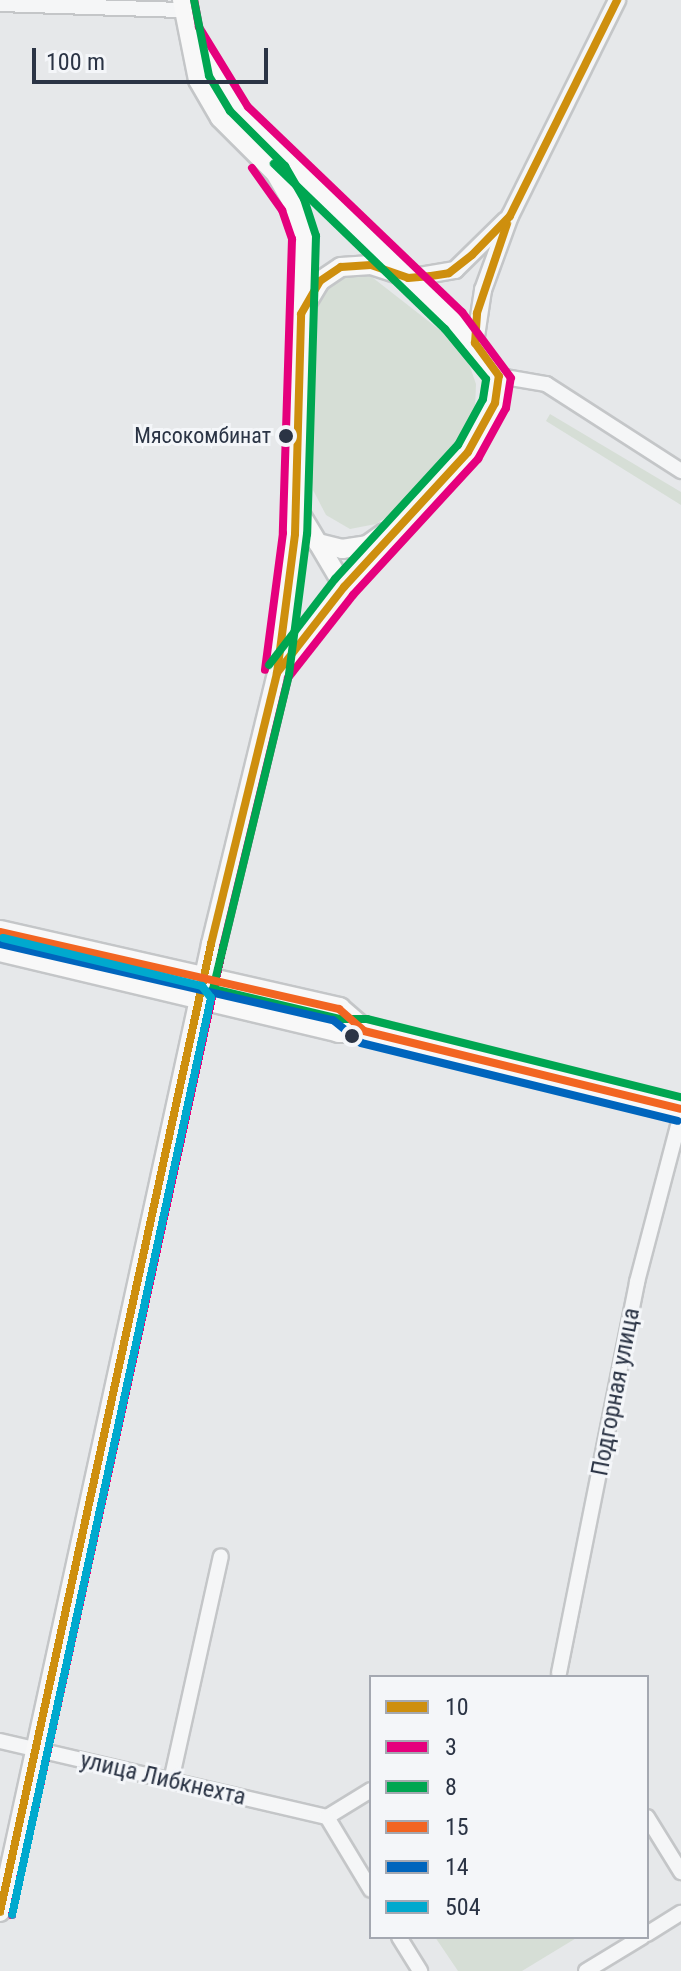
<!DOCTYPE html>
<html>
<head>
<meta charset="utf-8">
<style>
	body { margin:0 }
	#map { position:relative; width:681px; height:1971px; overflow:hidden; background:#e6e8ea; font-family:"Roboto Condensed",sans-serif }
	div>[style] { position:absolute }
	.green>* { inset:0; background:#d6ded6 }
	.roads { filter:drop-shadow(2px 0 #c4c6c8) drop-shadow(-2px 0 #c4c6c8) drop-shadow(0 2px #c4c6c8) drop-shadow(0 -2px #c4c6c8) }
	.minor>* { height:14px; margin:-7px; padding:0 7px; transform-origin:7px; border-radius:7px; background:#f5f6f7 }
	.tertiary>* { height:16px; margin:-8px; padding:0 8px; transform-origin:8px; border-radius:8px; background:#f5f6f7 }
	.secondary>* { height:18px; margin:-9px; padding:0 9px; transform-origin:9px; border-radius:9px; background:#f8f8f8 }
	.primary>* { height:22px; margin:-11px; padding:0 11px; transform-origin:11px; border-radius:11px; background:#f8f8f8 }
	.bus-1>* { height:8px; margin:-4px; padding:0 4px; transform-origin:4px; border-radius:4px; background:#ce8f0e }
	.bus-2>* { height:8px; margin:-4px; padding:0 4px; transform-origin:4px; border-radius:4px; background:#e5007d }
	.bus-3>* { height:8px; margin:-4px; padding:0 4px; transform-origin:4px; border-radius:4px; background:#00a651 }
	.bus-4>* { height:8px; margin:-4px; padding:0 4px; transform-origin:4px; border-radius:4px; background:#f26522 }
	.bus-5>* { height:8px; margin:-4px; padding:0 4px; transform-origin:4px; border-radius:4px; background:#0065bd }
	.bus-6>* { height:8px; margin:-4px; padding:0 4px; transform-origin:4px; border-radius:4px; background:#00a9ce }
	.dots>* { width:22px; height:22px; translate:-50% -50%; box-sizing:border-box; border:4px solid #f4f6f9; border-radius:50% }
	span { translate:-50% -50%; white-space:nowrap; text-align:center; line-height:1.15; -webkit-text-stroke:6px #f4f6f9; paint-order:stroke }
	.bus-label { font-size:22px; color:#2b3445 }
	.right { translate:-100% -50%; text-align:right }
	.street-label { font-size:24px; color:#2b3445 }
	.legend { position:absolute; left:369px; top:1675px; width:280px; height:264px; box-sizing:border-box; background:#f4f6f9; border:2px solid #a4a8b1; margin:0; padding:10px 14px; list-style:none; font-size:24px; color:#2b3445 }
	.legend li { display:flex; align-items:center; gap:16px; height:40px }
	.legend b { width:40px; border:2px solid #a4a8b1 }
	.scale { position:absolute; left:32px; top:48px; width:236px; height:36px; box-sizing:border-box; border:4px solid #2b3445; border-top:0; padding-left:10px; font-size:24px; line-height:28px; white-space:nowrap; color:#2b3445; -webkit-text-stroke:6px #f4f6f9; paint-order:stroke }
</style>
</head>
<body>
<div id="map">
	<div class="green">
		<i style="clip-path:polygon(368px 274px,450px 338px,469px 364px,476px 384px,475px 409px,465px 437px,397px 510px,376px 524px,350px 529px,326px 515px,313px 490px,308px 443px,312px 317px,329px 287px,347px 276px)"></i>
		<i style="clip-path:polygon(550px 414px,681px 492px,681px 505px,546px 421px)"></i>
		<i style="clip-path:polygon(435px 1937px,578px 1937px,522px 1971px,458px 1971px)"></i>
	</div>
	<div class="roads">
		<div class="minor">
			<i style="left:0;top:4px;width:184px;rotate:1.9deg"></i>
			<i style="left:499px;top:376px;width:48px;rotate:9.7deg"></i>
			<i style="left:546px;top:384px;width:161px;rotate:32.8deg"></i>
			<i style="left:559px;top:1673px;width:399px;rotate:-78.7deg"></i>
			<i style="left:637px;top:1282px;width:174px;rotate:-75.3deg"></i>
			<i style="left:0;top:1741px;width:336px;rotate:13.1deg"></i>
			<i style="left:171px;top:1781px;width:230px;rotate:-77.5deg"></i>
			<i style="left:371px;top:1790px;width:52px;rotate:148.5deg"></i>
			<i style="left:327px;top:1817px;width:85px;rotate:58.9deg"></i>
			<i style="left:647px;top:1817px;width:65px;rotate:58.3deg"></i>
			<i style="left:647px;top:1934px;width:40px;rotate:-32deg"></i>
			<i style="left:399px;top:1937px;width:40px;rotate:58deg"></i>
			<i style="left:586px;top:1971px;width:66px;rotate:-31.3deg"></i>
		</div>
		<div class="tertiary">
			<i style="left:408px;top:278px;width:48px;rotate:-9.7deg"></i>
			<i style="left:455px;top:270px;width:71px;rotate:-44.4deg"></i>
			<i style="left:475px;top:343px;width:54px;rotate:-81.4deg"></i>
			<i style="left:483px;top:290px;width:79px;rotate:-70deg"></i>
			<i style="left:510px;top:216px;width:241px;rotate:-63.6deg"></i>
		</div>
		<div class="secondary">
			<i style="left:197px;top:48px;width:79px;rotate:57.9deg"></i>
			<i style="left:239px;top:115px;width:298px;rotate:43.8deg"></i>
			<i style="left:454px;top:321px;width:71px;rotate:50.7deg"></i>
			<i style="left:499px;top:376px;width:27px;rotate:98deg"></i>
			<i style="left:495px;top:403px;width:56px;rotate:118.9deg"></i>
			<i style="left:468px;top:452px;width:183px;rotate:132.6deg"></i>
			<i style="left:344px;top:587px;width:107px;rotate:128.2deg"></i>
			<i style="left:302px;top:311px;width:35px;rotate:-59deg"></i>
			<i style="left:320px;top:281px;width:25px;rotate:-34deg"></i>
			<i style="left:341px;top:267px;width:30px;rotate:-4deg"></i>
			<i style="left:371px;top:265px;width:33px;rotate:18deg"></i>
			<i style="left:298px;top:510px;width:39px;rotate:59deg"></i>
			<i style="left:318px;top:543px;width:25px;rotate:14deg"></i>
			<i style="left:342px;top:549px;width:25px;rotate:-9deg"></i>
			<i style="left:367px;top:545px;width:21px;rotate:-35deg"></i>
			<i style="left:318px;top:543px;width:51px;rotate:59.4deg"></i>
			<i style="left:0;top:1912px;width:991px;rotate:-77.7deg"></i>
			<i style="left:211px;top:944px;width:279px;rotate:-76.3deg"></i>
			<i style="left:277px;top:673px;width:140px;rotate:-82.6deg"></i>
			<i style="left:295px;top:534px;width:297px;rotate:-88.3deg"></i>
			<i style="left:304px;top:237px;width:35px;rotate:-108deg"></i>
			<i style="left:293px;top:204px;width:36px;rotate:-120deg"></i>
			<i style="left:275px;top:173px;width:78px;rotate:-135deg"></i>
			<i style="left:220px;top:118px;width:44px;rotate:-120.1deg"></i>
			<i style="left:198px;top:80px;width:82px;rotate:-101.3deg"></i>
		</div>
		<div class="primary">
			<i style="left:0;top:932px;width:348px;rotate:12.8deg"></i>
			<i style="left:339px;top:1009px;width:33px;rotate:41deg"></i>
			<i style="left:0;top:950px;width:349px;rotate:13.4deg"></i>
			<i style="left:339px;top:1031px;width:25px"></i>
			<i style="left:364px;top:1031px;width:326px;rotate:13.8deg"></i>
		</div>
	</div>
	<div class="bus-1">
		<i style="left:277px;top:673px;width:109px;rotate:-52.1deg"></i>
		<i style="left:344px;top:587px;width:183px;rotate:-47.4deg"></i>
		<i style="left:468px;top:452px;width:56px;rotate:-61.1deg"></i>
		<i style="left:495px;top:403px;width:27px;rotate:-82deg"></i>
		<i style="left:499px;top:376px;width:41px;rotate:-126deg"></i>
		<i style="left:475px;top:343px;width:30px;rotate:-86deg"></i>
		<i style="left:477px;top:313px;width:94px;rotate:-71.4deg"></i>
		<i style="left:0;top:1912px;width:991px;rotate:-77.7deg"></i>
		<i style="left:211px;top:944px;width:279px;rotate:-76.3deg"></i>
		<i style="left:277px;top:673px;width:140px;rotate:-82.6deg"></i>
		<i style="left:295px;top:534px;width:220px;rotate:-88.4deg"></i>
		<i style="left:301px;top:314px;width:38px;rotate:-60deg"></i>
		<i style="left:320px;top:281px;width:25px;rotate:-34deg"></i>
		<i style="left:341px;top:267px;width:30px;rotate:-4deg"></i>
		<i style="left:371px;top:265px;width:39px;rotate:19deg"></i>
		<i style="left:408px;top:278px;width:23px;rotate:-5deg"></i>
		<i style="left:431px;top:276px;width:18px;rotate:-9deg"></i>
		<i style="left:449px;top:273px;width:29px;rotate:-38deg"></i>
		<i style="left:472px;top:255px;width:54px;rotate:-45.7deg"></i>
		<i style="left:510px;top:216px;width:241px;rotate:-63.6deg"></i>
	</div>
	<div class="bus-2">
		<i style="left:252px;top:168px;width:52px;rotate:54.5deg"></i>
		<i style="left:282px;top:210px;width:31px;rotate:71deg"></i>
		<i style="left:292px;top:239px;width:294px;rotate:91.8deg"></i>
		<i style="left:283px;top:533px;width:138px;rotate:97.5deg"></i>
		<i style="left:12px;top:1915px;width:991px;rotate:-77.7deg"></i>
		<i style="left:223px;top:947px;width:277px;rotate:-76.4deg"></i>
		<i style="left:288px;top:678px;width:105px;rotate:-51.9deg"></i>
		<i style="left:353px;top:595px;width:185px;rotate:-47.4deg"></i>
		<i style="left:478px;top:459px;width:58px;rotate:-61.2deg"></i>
		<i style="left:506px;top:408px;width:30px;rotate:-81deg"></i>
		<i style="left:511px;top:378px;width:82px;rotate:-126.6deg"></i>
		<i style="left:462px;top:312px;width:296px;rotate:-136.2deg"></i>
		<i style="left:248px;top:107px;width:94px;rotate:-121.5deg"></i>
		<i style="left:199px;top:27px;width:27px;rotate:-100deg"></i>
	</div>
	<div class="bus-3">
		<i style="left:194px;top:0;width:77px;rotate:78.8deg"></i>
		<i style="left:209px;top:76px;width:41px;rotate:59deg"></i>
		<i style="left:230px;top:111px;width:78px;rotate:45deg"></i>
		<i style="left:285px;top:166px;width:38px;rotate:60deg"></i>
		<i style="left:304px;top:199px;width:39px;rotate:72deg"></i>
		<i style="left:316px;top:236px;width:298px;rotate:91.7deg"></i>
		<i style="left:307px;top:534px;width:142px;rotate:97.3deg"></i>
		<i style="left:289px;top:675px;width:323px;rotate:103.6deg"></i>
		<i style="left:213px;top:989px;width:130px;rotate:13.3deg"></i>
		<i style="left:340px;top:1019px;width:27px"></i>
		<i style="left:367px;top:1019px;width:324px;rotate:14deg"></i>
		<i style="left:269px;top:665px;width:108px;rotate:-52.5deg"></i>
		<i style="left:335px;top:579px;width:182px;rotate:-47.5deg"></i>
		<i style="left:458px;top:445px;width:52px;rotate:-61.5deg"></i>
		<i style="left:483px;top:399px;width:20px;rotate:-81deg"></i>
		<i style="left:486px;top:379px;width:65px;rotate:-129.4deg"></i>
		<i style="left:445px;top:329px;width:238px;rotate:-136deg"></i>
	</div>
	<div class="bus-4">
		<i style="left:0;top:932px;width:348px;rotate:12.8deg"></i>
		<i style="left:339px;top:1009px;width:33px;rotate:41deg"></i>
		<i style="left:364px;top:1031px;width:326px;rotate:13.8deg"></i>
	</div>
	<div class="bus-5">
		<i style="left:0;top:944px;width:342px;rotate:12.9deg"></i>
		<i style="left:333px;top:1020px;width:36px;rotate:39deg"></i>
		<i style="left:361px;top:1043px;width:326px;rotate:13.8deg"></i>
	</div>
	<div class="bus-6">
		<i style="left:3px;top:938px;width:205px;rotate:13.6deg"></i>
		<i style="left:202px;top:986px;width:15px;rotate:53deg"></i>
		<i style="left:211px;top:998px;width:938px;rotate:102.24deg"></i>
	</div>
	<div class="dots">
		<i style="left:286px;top:436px;background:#2b3445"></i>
		<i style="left:352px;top:1036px;background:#2b3445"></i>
	</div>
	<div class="bus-label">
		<span class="right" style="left:271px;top:436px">Мясокомбинат</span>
	</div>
	<div class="street-label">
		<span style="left:616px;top:1392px;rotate:-79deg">Подгорная улица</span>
		<span style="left:163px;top:1779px;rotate:13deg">улица Либкнехта</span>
	</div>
	<ul class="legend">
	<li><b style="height:10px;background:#ce8f0e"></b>10</li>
	<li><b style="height:10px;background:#e5007d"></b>3</li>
	<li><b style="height:10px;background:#00a651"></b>8</li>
	<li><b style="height:10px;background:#f26522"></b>15</li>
	<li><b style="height:10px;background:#0065bd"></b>14</li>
	<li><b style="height:10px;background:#00a9ce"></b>504</li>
	</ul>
	<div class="scale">100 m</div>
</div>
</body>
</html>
